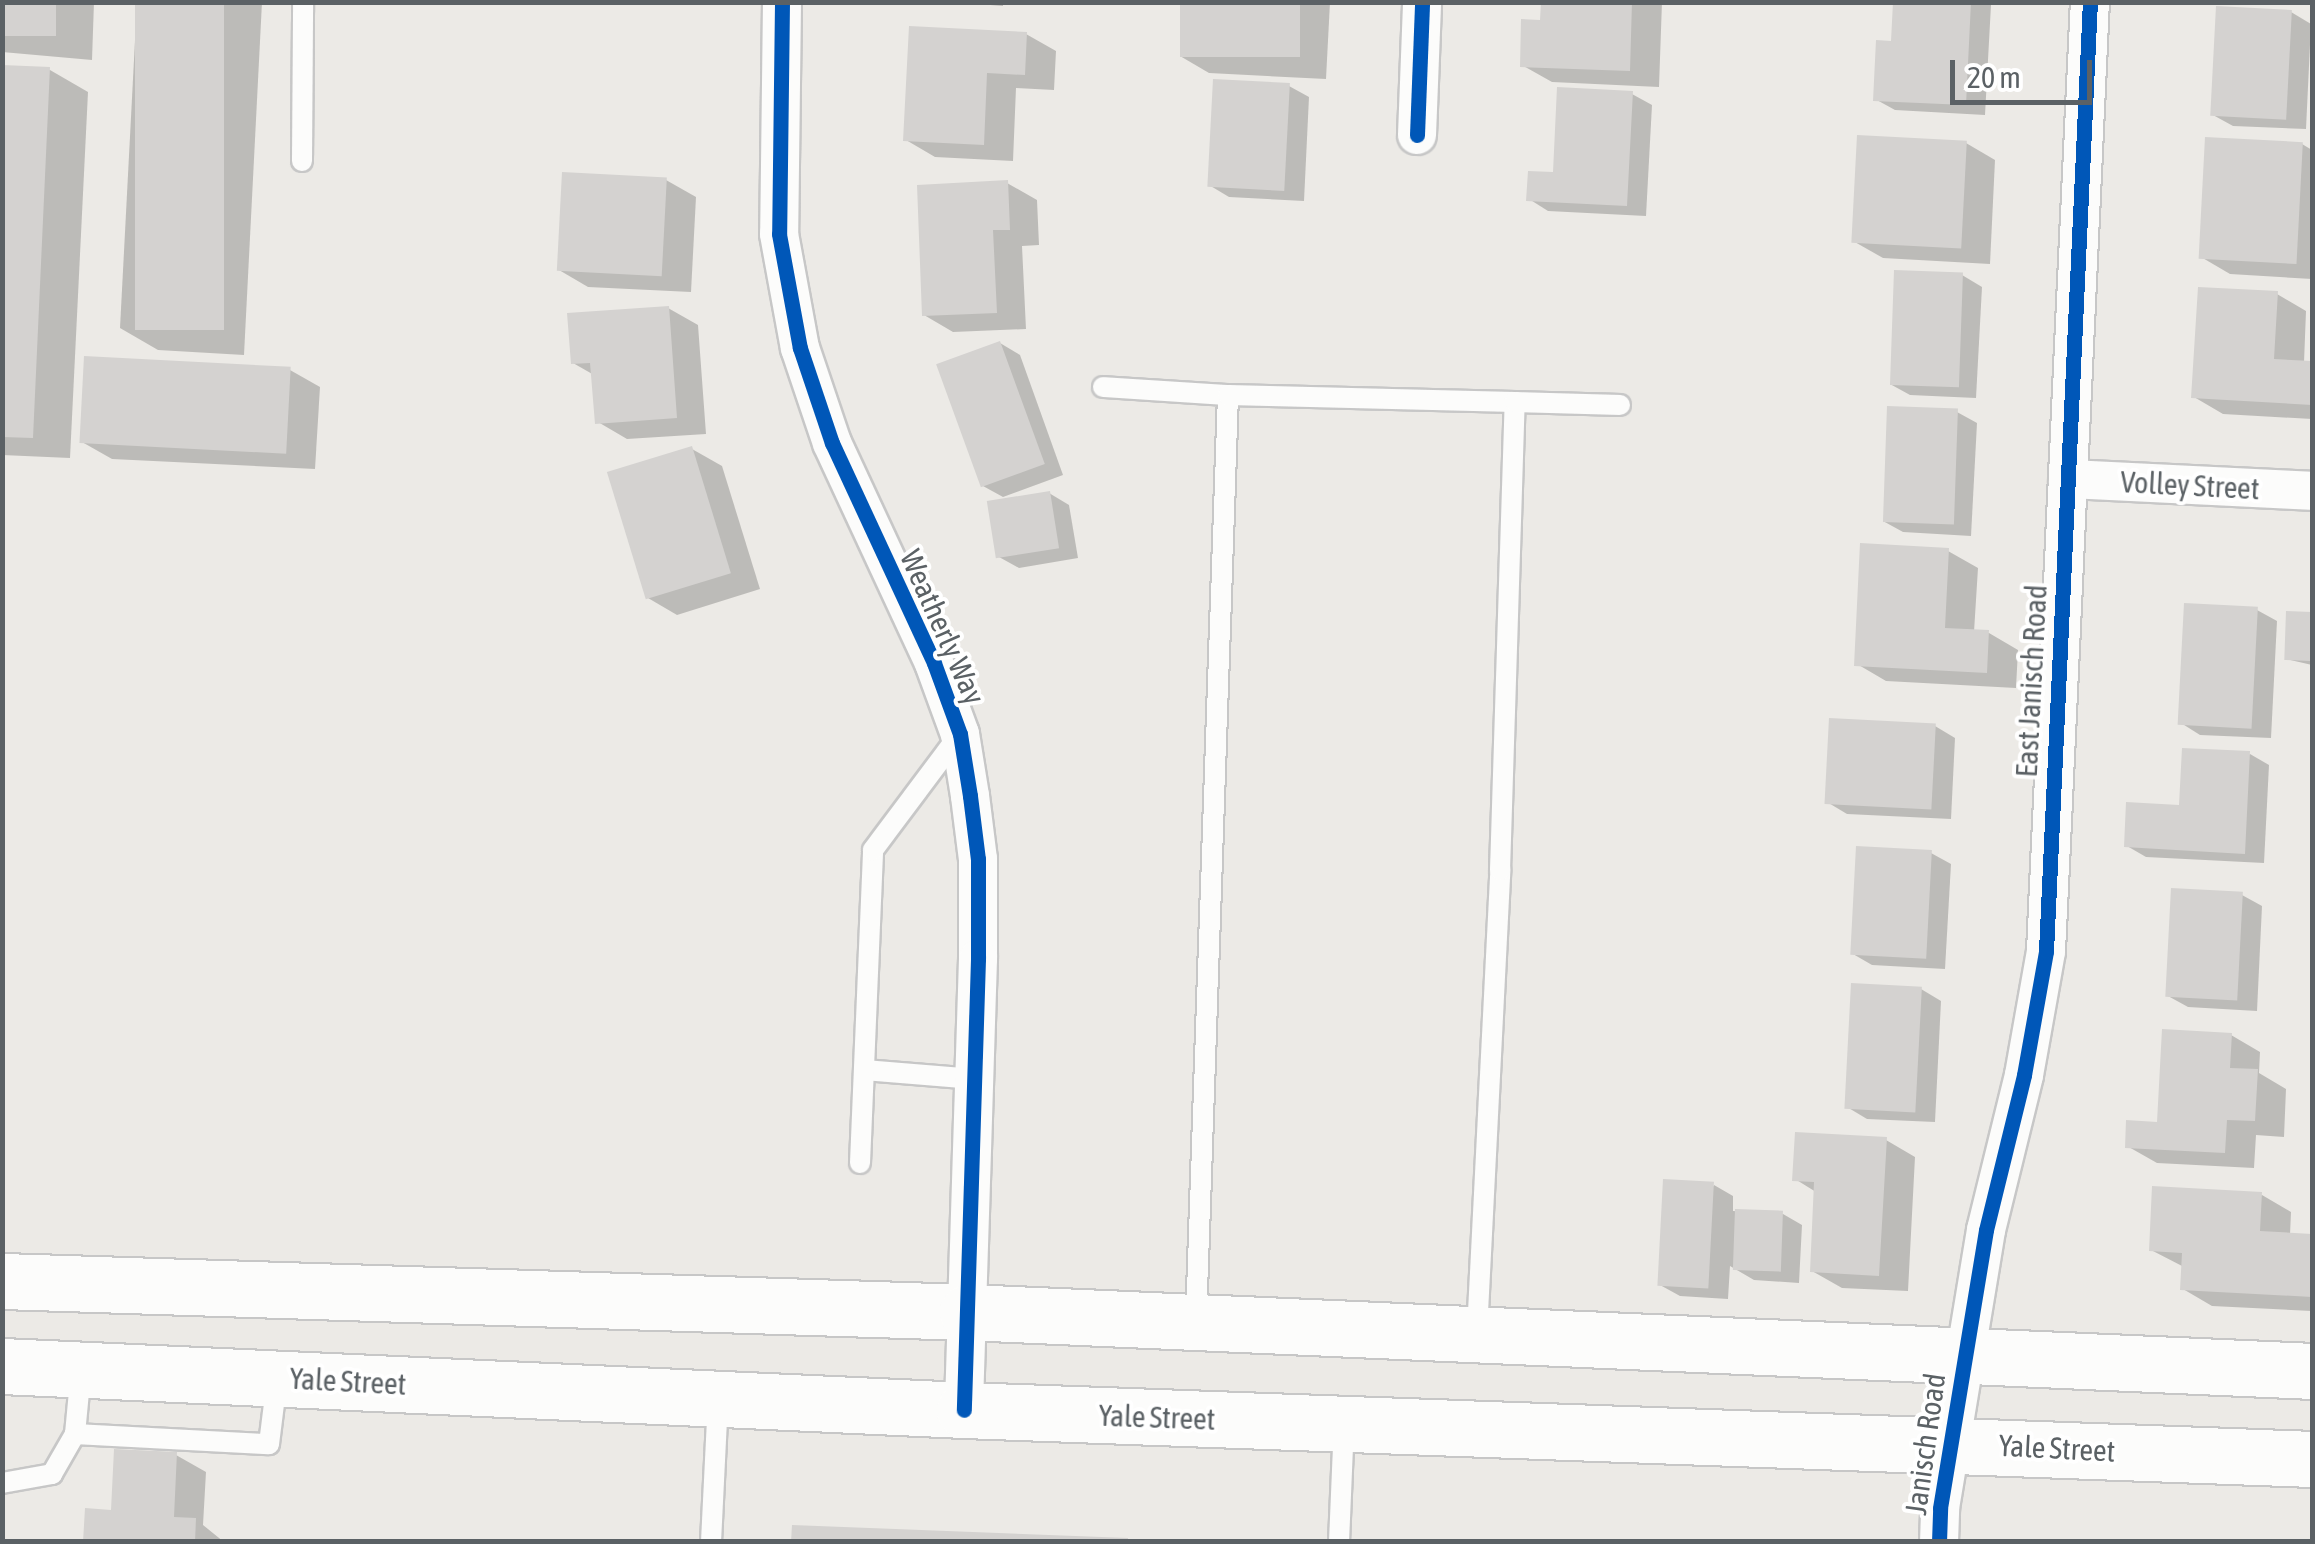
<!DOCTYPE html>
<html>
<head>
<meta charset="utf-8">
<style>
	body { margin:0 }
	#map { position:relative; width:2315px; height:1544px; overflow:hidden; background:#eceae6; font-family:"Asap Condensed",sans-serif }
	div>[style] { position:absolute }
	.shadow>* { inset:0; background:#0003 }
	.building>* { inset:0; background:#d4d2d0; transform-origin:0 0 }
	.roads { filter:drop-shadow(2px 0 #c7c7c7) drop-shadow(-2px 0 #c7c7c7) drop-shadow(0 2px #c7c7c7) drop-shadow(0 -2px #c7c7c7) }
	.service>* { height:20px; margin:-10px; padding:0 10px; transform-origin:10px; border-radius:10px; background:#fcfcfb }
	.minor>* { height:38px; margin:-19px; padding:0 19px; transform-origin:19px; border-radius:19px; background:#fcfcfb }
	.secondary>* { height:55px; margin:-27.5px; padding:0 27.5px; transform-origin:27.5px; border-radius:27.5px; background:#fcfcfb }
	.cycleway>* { height:15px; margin:-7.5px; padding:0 7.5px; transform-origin:7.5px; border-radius:7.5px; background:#0057b8 }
	span { translate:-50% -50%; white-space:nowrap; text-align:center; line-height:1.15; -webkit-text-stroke:8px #fff; paint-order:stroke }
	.street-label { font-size:30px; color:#5b6165 }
	.frame { position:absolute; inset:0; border:5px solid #5b6165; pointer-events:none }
	.scale { position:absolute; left:1950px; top:60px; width:142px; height:45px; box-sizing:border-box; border:5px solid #5b6165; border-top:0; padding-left:12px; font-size:30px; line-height:35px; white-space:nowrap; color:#5b6165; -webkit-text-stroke:8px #fff; paint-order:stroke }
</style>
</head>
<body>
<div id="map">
	<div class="shadow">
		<i style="clip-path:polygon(2px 2px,94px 2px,92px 60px,2px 52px)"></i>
		<i style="clip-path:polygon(137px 2px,262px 2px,244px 355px,158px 350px,120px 328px)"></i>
		<i style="clip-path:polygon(636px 2px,702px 2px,702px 5px)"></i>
		<i style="clip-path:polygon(952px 2px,1003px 2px,1003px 6px)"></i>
		<i style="clip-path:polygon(1183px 2px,1330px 2px,1326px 79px,1209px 73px,1180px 56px)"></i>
		<i style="clip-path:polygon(1543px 2px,1662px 2px,1659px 87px,1552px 82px,1522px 65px,1543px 23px)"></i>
		<i style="clip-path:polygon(1895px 2px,1991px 5px,1985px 115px,1895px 110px,1875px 99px,1893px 43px)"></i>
		<i style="clip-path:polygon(2291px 12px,2311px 24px,2306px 129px,2233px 126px,2213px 115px)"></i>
		<i style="clip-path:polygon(1026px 34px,1056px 51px,1054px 90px,1016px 88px,1013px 161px,935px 157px,906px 140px)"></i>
		<i style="clip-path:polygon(2px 68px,50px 70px,88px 92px,70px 458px,2px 455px)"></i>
		<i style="clip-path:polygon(1289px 86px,1309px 97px,1304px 201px,1229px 197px,1209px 185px)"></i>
		<i style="clip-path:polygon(1632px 94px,1652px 105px,1646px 216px,1548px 211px,1529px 199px)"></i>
		<i style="clip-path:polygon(1966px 143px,1995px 160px,1990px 264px,1883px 258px,1853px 241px)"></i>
		<i style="clip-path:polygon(2302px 144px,2312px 150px,2312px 279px,2230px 274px,2201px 257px)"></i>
		<i style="clip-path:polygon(666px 180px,696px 197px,691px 292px,588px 287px,559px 270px)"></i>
		<i style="clip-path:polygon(1007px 183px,1037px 200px,1039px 245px,1022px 246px,1026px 329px,953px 332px,924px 315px)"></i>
		<i style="clip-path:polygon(1962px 275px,1982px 287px,1976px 398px,1910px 395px,1890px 384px)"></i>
		<i style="clip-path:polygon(2277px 294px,2306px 311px,2304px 363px,2312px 364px,2312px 419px,2223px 414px,2194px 397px)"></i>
		<i style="clip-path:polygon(668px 308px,698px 325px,706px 434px,627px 439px,598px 422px,594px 375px,573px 363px)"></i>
		<i style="clip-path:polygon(1000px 343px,1020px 355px,1063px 475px,1003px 497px,983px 486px)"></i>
		<i style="clip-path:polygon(290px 370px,320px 387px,315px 469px,112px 459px,82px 442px)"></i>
		<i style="clip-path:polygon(1957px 412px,1977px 423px,1971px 536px,1903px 532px,1883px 521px)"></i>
		<i style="clip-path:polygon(692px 449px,722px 466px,760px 589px,677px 615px,648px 598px)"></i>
		<i style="clip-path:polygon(1049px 493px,1069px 505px,1078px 558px,1019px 568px,999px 557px)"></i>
		<i style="clip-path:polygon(1948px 551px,1978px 568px,1974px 632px,1989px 633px,2018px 650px,2016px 688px,1886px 681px,1857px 664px)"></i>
		<i style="clip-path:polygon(2257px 610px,2277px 621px,2271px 738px,2200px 735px,2181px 723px)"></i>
		<i style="clip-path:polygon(2288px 613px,2312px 615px,2312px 665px,2286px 659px)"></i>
		<i style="clip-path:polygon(1935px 726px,1955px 738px,1951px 819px,1847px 814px,1827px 802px)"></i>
		<i style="clip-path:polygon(2250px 754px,2269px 765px,2264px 863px,2146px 857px,2127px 846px)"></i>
		<i style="clip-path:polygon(1931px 853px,1951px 864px,1945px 969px,1872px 965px,1853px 954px)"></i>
		<i style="clip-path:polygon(2242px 895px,2262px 906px,2257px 1011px,2188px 1007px,2168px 996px)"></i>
		<i style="clip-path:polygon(1921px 989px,1941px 1001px,1935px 1122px,1867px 1119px,1847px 1107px)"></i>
		<i style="clip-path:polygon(2231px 1035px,2260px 1052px,2259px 1073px,2286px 1089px,2284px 1137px,2256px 1135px,2254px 1168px,2157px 1163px,2127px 1146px,2160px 1124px)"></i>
		<i style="clip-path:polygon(1886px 1140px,1915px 1157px,1908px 1291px,1842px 1288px,1812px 1271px,1816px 1192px,1795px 1179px)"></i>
		<i style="clip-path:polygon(1714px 1185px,1733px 1196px,1733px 1211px,1783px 1214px,1802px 1225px,1799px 1283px,1754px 1280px,1730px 1266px,1728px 1299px,1680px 1296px,1660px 1285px)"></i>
		<i style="clip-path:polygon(2262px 1195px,2291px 1212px,2290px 1235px,2312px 1236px,2312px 1311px,2212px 1306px,2183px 1289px,2184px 1267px,2151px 1250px)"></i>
		<i style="clip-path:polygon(176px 1455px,206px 1472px,203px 1525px,224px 1542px,86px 1542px)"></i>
	</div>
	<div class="building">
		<i style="left:2px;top:2px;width:54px;height:34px"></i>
		<i style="left:135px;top:2px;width:89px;height:328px"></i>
		<i style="left:1180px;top:2px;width:120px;height:55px"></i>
		<i style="clip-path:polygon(1541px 2px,1632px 2px,1630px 71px,1520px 67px,1521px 19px,1540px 20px)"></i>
		<i style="clip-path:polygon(1893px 2px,1971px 2px,1966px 105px,1873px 101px,1876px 40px,1891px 41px)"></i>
		<i style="left:2216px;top:6px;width:76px;height:110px;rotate:3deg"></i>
		<i style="clip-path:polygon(909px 26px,1027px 32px,1025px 75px,987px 73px,984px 145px,903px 141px)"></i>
		<i style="clip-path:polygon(2px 65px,50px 67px,33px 438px,2px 437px)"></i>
		<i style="left:1213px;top:79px;width:77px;height:108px;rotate:3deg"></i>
		<i style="clip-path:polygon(1557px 87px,1633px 91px,1627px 206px,1526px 201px,1528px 171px,1553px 172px)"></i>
		<i style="left:1857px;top:135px;width:110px;height:108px;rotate:3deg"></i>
		<i style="left:2205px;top:137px;width:98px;height:122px;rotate:3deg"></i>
		<i style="left:562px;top:172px;width:105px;height:99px;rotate:3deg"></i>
		<i style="clip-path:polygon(1008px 180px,1010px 230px,993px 230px,997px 313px,922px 316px,917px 185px)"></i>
		<i style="left:1894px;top:270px;width:69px;height:115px;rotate:2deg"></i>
		<i style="clip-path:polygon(2198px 287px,2278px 291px,2274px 359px,2312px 361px,2312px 405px,2191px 398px)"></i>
		<i style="clip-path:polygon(669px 306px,677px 418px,595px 424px,590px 363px,571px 364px,567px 313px)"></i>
		<i style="left:1000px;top:341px;width:131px;height:68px;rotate:70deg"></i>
		<i style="left:84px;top:356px;width:207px;height:87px;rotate:3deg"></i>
		<i style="left:1887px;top:406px;width:71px;height:116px;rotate:2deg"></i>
		<i style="left:692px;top:446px;width:133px;height:89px;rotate:73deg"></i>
		<i style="left:1050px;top:491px;width:58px;height:64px;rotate:81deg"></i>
		<i style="clip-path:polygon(1860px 543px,1949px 548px,1945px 628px,1989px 630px,1987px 673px,1854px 666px)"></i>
		<i style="left:2184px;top:603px;width:74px;height:122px;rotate:3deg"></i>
		<i style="left:2286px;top:611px;width:26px;height:49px;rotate:2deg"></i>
		<i style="left:1829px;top:718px;width:107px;height:86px;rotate:3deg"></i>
		<i style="clip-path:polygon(2182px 748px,2250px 751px,2245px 854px,2124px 847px,2126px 802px,2179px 805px)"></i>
		<i style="left:1856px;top:846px;width:76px;height:109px;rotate:3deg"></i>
		<i style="left:2171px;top:888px;width:72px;height:109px;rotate:3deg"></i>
		<i style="left:1851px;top:983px;width:71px;height:126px;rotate:3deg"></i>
		<i style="clip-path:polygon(2162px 1029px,2232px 1033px,2230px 1068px,2258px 1069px,2255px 1121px,2227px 1120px,2225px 1153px,2125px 1148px,2126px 1120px,2157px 1122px)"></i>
		<i style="clip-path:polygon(1795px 1132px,1887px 1137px,1879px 1276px,1810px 1272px,1814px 1182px,1792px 1181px)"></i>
		<i style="left:1663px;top:1179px;width:51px;height:107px;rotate:3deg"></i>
		<i style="clip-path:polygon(2152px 1186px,2262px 1192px,2260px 1231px,2312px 1234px,2312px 1297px,2180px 1290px,2182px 1253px,2149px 1251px)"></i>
		<i style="left:1735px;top:1209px;width:48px;height:61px;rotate:2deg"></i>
		<i style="clip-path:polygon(114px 1449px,177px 1452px,174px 1517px,196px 1518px,195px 1542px,83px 1542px,85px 1508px,111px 1510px)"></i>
		<i style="clip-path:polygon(792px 1525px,1128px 1538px,1128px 1542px,791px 1542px)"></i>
	</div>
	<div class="roads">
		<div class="service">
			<i style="left:302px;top:161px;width:159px;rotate:-89.6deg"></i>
			<i style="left:1103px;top:387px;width:125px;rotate:3.7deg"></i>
			<i style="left:1228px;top:395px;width:926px;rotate:91.98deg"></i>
			<i style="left:1228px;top:395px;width:287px;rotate:1.4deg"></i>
			<i style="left:865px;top:1070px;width:109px;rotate:4.7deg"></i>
			<i style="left:860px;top:1163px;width:313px;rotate:-87.6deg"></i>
			<i style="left:873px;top:850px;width:144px;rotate:-53.2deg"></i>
			<i style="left:1477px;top:1332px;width:463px;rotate:-87.1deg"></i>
			<i style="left:1500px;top:870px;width:468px;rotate:-88.2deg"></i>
			<i style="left:1515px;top:402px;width:105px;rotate:1.6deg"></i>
			<i style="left:75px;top:1434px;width:63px;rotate:-84.6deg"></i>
			<i style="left:2px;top:1483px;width:51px;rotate:-10.2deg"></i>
			<i style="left:52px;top:1474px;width:46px;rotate:-60.1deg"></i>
			<i style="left:75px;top:1434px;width:194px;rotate:3deg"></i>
			<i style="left:269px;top:1444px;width:64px;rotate:-82.9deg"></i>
			<i style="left:711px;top:1542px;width:142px;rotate:-87.2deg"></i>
			<i style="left:1339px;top:1542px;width:118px;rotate:-87.6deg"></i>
		</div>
		<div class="minor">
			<i style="left:782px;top:2px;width:232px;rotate:90.7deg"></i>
			<i style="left:779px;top:234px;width:116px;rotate:79.6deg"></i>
			<i style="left:800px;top:348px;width:100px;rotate:71.4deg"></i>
			<i style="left:832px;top:443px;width:242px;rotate:65.1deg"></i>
			<i style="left:934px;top:663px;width:76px;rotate:69.9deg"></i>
			<i style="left:960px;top:734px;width:63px;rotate:80.8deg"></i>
			<i style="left:970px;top:796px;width:64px;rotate:82.8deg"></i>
			<i style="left:978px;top:859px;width:100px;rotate:90deg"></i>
			<i style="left:978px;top:959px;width:451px;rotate:91.8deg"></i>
			<i style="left:1417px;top:135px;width:133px;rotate:-87.8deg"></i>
			<i style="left:2068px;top:479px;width:244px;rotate:2.8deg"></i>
			<i style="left:1939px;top:1542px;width:34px;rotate:-88deg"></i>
			<i style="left:1940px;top:1508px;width:282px;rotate:-80.6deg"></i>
			<i style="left:1986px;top:1230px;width:160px;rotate:-76.2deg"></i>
			<i style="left:2024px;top:1075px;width:126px;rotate:-79.9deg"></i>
			<i style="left:2046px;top:951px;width:950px;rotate:-87.35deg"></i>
		</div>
		<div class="secondary">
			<i style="left:2px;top:1281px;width:965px;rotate:1.84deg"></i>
			<i style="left:967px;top:1312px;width:1346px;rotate:2.51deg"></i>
			<i style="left:2px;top:1366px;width:963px;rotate:2.62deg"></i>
			<i style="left:964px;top:1410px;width:1349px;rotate:2.08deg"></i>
		</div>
	</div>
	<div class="cycleway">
		<i style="left:782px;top:2px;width:232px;rotate:90.7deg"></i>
		<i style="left:779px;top:234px;width:116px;rotate:79.6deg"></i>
		<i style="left:800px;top:348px;width:100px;rotate:71.4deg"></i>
		<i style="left:832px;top:443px;width:242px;rotate:65.1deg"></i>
		<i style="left:934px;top:663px;width:76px;rotate:69.9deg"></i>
		<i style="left:960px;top:734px;width:63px;rotate:80.8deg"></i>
		<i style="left:970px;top:796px;width:64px;rotate:82.8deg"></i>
		<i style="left:978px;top:859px;width:100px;rotate:90deg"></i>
		<i style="left:978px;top:959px;width:451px;rotate:91.8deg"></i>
		<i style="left:1417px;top:135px;width:133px;rotate:-87.8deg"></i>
		<i style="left:1939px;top:1542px;width:34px;rotate:-88deg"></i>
		<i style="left:1940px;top:1508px;width:282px;rotate:-80.6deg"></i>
		<i style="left:1986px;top:1230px;width:160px;rotate:-76.2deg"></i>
		<i style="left:2024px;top:1075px;width:126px;rotate:-79.9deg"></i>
		<i style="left:2046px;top:951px;width:950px;rotate:-87.35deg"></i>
	</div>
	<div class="street-label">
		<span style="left:2190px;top:485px;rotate:3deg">Volley Street</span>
		<span style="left:943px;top:627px;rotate:66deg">Weatherly Way</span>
		<span style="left:2031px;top:681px;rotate:-87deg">East Janisch Road</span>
		<span style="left:348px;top:1381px;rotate:3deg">Yale Street</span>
		<span style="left:1157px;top:1417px;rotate:2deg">Yale Street</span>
		<span style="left:1925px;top:1444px;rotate:-82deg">Janisch Road</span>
		<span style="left:2057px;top:1448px;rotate:3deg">Yale Street</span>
	</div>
	<div class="frame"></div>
	<div class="scale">20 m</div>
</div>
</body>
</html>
